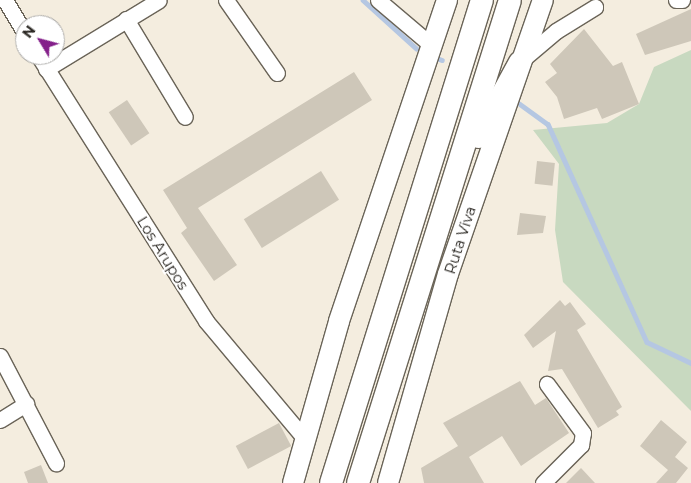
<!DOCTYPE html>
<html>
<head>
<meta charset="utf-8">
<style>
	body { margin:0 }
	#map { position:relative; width:691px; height:483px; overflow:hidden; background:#f4eddf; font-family:Montserrat,sans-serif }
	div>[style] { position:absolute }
	.green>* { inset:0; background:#c8d9c0 }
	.stream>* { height:4.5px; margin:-2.25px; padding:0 2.25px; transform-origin:2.25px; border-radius:2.25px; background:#b5c7e2 }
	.building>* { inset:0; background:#cec7b9; transform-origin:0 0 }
	.roads { filter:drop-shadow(1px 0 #6a6458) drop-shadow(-1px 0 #6a6458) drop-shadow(0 1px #6a6458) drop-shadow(0 -1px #6a6458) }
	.minor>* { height:15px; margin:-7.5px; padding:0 7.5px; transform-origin:7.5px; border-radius:7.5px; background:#fff }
	.major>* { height:20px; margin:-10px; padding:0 10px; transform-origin:10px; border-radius:10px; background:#fff }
	.highway>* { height:22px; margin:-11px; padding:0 11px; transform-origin:11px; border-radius:11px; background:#fff }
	span { translate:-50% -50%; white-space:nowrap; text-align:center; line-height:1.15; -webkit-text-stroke:4px #fff; paint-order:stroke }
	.street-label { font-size:15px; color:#292621 }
	.north { position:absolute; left:15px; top:15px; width:50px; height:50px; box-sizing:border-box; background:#fff; border:1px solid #a9a8a6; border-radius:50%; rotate:307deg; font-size:14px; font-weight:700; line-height:20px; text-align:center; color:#292621 }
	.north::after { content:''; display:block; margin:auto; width:18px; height:22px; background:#84208a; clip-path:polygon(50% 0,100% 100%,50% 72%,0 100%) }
</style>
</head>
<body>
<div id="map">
	<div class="green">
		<i style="clip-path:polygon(691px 50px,691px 411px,563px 282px,555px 230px,559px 164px,533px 130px,607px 123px,639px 104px,654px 67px)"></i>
	</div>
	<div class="stream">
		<i style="left:363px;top:0;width:72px;rotate:42.2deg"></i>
		<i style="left:439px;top:59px;width:3px;rotate:18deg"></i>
		<i style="left:520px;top:104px;width:34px;rotate:36deg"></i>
		<i style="left:548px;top:124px;width:239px;rotate:65.6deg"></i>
		<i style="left:647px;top:342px;width:49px;rotate:25.5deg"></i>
	</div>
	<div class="building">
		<i style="clip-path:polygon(691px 9px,691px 41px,645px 55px,636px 34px)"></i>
		<i style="clip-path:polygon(584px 29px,613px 66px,622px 62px,639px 104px,602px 119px,597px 108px,564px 119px,557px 97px,545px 82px,557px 73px,550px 64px)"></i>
		<i style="clip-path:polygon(354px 72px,372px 100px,198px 208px,237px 265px,214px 281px,181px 233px,187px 228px,163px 190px)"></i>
		<i style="left:127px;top:100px;width:40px;height:22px;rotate:56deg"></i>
		<i style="left:537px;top:161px;width:18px;height:23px;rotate:6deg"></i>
		<i style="left:321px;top:171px;width:34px;height:91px;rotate:58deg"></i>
		<i style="clip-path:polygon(520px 213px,546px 216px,543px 233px,517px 235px)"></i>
		<i style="clip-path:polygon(560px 300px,565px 306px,570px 302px,586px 324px,577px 330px,622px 407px,616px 411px,619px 415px,598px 428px,562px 369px,548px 371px,556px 331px,533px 348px,524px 335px)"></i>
		<i style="clip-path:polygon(520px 381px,535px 405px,546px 398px,569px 433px,521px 466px,502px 436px,469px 457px,484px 483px,424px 483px,421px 468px,458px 446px,443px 423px)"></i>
		<i style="clip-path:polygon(661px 420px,687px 442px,675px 457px,688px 468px,676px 483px,656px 483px,668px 470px,640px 446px)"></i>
		<i style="left:279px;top:423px;width:26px;height:49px;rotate:62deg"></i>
		<i style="clip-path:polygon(41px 465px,48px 483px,28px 483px,24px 472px)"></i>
		<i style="clip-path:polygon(581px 468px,595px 483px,566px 483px)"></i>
	</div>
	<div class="roads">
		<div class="minor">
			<i style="left:5px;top:0;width:39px;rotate:59deg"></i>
			<i style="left:226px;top:0;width:89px;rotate:55.1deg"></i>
			<i style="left:378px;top:0;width:70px;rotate:40.3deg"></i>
			<i style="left:676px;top:0;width:6px"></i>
			<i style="left:126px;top:19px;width:114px;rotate:59deg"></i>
			<i style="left:38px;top:55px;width:315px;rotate:57.7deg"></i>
			<i style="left:206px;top:321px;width:154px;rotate:50deg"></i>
			<i style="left:523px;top:59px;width:43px;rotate:-40.3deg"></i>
			<i style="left:556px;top:31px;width:46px;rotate:-31.6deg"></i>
			<i style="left:46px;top:69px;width:132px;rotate:-31.4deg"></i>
			<i style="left:0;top:356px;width:121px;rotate:62.4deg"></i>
			<i style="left:0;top:420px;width:31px;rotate:-32deg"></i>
			<i style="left:543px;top:483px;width:54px;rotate:-45deg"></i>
			<i style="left:581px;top:445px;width:12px;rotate:-81deg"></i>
			<i style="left:583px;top:433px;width:61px;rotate:-126.3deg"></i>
		</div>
		<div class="major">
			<i style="left:293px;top:483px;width:168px;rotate:-74.1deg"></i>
			<i style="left:339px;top:321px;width:339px;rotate:-71.4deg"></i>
			<i style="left:388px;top:483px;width:217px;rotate:-74deg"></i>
			<i style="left:448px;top:274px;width:290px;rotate:-70.9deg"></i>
		</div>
		<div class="highway">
			<i style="left:479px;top:137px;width:85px;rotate:-61.3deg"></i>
			<i style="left:331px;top:483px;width:506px;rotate:-72.64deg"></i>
			<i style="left:358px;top:483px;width:506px;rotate:-72.53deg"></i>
		</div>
	</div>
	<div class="street-label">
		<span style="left:460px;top:240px;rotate:-72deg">Ruta Viva</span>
		<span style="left:163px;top:253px;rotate:58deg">Los Arupos</span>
	</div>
	<div class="north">N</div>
</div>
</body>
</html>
